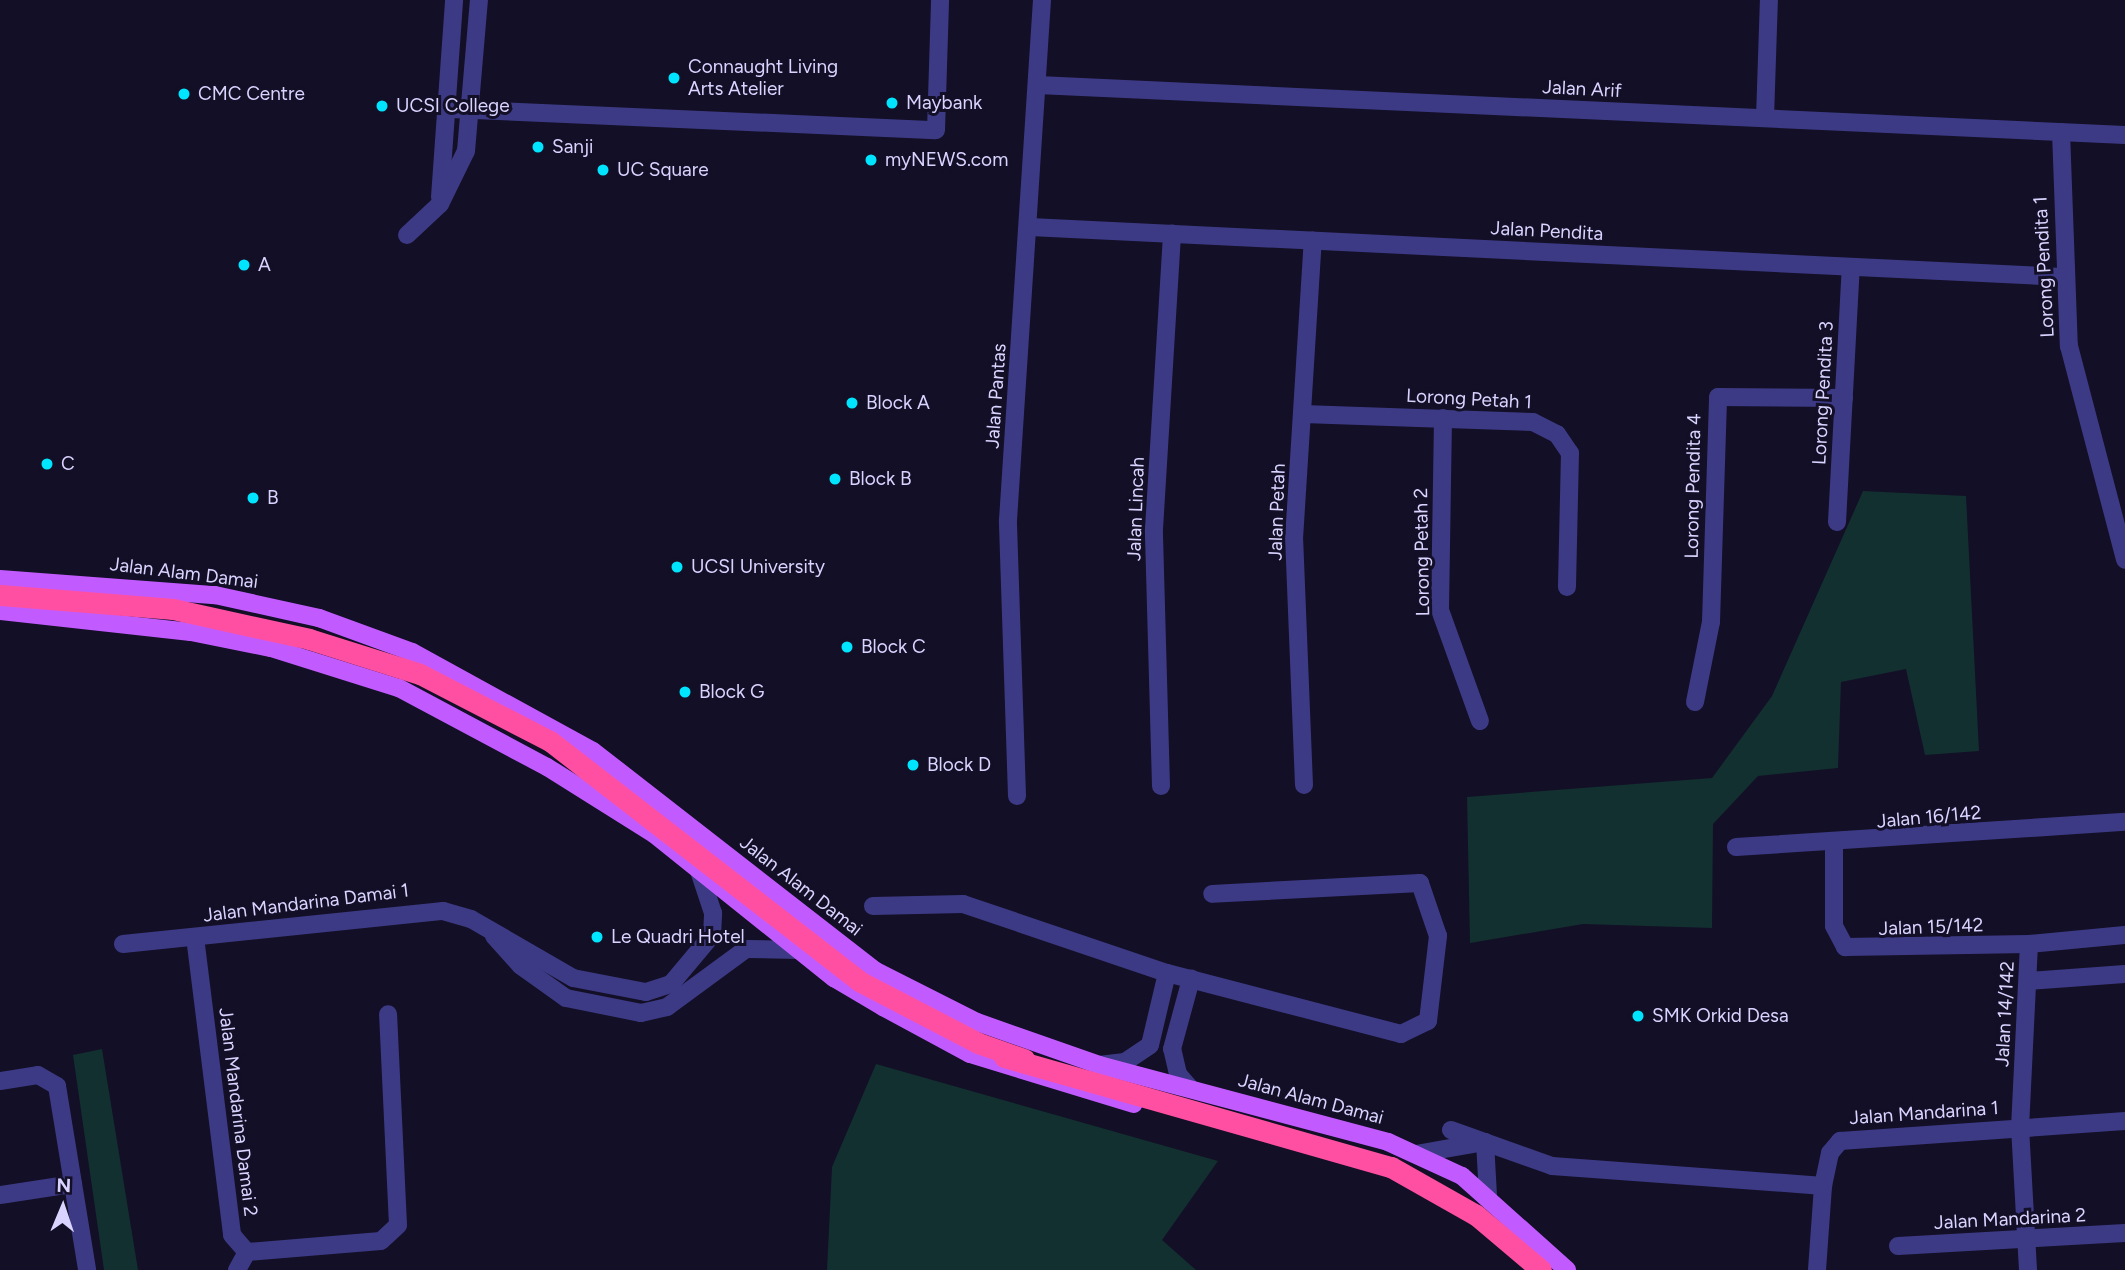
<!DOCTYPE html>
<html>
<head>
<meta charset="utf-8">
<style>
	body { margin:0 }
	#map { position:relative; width:2125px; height:1270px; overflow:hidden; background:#130f26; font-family:Figtree,sans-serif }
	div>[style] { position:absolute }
	.green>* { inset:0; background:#12302f }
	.minor>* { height:18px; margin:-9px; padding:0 9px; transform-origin:9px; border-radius:9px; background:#3d3a85 }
	.major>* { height:18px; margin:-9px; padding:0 9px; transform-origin:9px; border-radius:9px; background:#c25bff }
	.highway>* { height:21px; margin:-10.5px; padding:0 10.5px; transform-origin:10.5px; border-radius:10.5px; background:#ff4fa3 }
	.highway-bridge>* { height:21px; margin:-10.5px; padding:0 10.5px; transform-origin:10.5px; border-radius:10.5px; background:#ff4fa3 }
	.dots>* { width:19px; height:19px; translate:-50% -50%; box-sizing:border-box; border:4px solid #130f26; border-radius:50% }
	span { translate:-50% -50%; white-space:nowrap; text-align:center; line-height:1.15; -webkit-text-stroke:6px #130f26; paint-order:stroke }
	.poi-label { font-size:19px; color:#d9d4ff }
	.left { translate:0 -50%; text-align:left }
	.street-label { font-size:19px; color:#d9d4ff }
	.north { position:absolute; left:28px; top:1172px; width:70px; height:70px; -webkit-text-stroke:5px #130f26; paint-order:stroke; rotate:2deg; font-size:19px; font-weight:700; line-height:28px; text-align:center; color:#d9d4ff }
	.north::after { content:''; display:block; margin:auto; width:24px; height:32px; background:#d9d4ff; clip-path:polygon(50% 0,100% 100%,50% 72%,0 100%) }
</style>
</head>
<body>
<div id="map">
	<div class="green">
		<i style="clip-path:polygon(1863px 491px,1966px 496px,1979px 751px,1925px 755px,1906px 669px,1841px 682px,1838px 768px,1758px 776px,1713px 824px,1712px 928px,1583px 924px,1470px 943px,1467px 797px,1712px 778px,1772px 696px)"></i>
		<i style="clip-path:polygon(102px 1049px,138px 1270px,104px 1270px,73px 1055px)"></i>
		<i style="clip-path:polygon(876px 1064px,1218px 1161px,1162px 1240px,1196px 1270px,827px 1270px,832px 1167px)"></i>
	</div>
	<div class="minor">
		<i style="left:1038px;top:85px;width:1088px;rotate:2.63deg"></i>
		<i style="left:451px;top:109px;width:485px;rotate:2.5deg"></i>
		<i style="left:936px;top:130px;width:130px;rotate:-88.2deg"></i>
		<i style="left:1765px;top:118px;width:118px;rotate:-88.1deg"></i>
		<i style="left:2061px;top:132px;width:214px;rotate:87.9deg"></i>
		<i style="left:2069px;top:346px;width:221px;rotate:75.3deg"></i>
		<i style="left:440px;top:197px;width:197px;rotate:-85.9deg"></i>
		<i style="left:1030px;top:227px;width:1033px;rotate:2.77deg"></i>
		<i style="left:407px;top:235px;width:45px;rotate:-43.2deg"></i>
		<i style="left:440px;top:204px;width:59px;rotate:-63.9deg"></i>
		<i style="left:466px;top:151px;width:152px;rotate:-85.1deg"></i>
		<i style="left:1303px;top:414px;width:230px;rotate:2deg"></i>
		<i style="left:1533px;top:422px;width:27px;rotate:27deg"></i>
		<i style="left:1557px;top:434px;width:23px;rotate:56deg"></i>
		<i style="left:1570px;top:453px;width:134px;rotate:91.3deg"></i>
		<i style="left:1443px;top:418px;width:192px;rotate:90.9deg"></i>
		<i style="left:1440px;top:610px;width:118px;rotate:70.2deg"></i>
		<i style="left:1837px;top:522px;width:255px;rotate:-86.9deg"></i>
		<i style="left:1695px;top:702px;width:82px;rotate:-78.7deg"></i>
		<i style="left:1711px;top:622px;width:225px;rotate:-88.2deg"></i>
		<i style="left:1718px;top:397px;width:126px;rotate:0.5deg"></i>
		<i style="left:1304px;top:785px;width:246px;rotate:-92.3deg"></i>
		<i style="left:1294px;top:539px;width:299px;rotate:-86.4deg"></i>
		<i style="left:1161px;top:786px;width:257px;rotate:-91.6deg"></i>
		<i style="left:1154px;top:529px;width:296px;rotate:-86.5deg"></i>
		<i style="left:1017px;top:796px;width:276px;rotate:-91.9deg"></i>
		<i style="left:1008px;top:520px;width:521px;rotate:-86.26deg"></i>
		<i style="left:1834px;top:845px;width:81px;rotate:90deg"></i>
		<i style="left:1834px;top:926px;width:24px;rotate:62deg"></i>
		<i style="left:1845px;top:947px;width:184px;rotate:-0.9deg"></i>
		<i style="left:2029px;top:944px;width:96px;rotate:-5.4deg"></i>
		<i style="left:1736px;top:847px;width:390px;rotate:-3.7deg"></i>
		<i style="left:873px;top:906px;width:90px;rotate:-1.3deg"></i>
		<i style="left:963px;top:904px;width:215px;rotate:18.7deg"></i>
		<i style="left:1167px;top:973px;width:242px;rotate:14.6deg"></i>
		<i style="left:1401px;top:1034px;width:30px;rotate:-26deg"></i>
		<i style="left:1428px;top:1021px;width:86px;rotate:-83.3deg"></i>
		<i style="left:1438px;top:936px;width:56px;rotate:-108.8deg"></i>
		<i style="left:1420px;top:883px;width:208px;rotate:177deg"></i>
		<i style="left:494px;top:936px;width:40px;rotate:48deg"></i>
		<i style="left:521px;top:966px;width:55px;rotate:35.4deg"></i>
		<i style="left:566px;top:998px;width:76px;rotate:11.3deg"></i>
		<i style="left:641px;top:1013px;width:27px;rotate:-13deg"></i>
		<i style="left:667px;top:1007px;width:98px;rotate:-36.3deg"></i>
		<i style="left:746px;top:949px;width:53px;rotate:1.1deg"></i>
		<i style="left:195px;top:937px;width:300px;rotate:82.9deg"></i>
		<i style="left:232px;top:1235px;width:23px;rotate:49deg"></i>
		<i style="left:247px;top:1252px;width:134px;rotate:-4.7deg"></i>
		<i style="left:381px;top:1241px;width:23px;rotate:-43deg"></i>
		<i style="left:398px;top:1225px;width:211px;rotate:-92.7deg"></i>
		<i style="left:123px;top:944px;width:322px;rotate:-5.9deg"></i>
		<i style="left:443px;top:911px;width:29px;rotate:16deg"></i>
		<i style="left:471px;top:919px;width:118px;rotate:30deg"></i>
		<i style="left:573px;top:978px;width:74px;rotate:10.9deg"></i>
		<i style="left:646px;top:992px;width:26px;rotate:-18deg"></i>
		<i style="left:671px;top:984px;width:64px;rotate:-50.1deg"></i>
		<i style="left:712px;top:935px;width:22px;rotate:-87deg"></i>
		<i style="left:713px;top:913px;width:44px;rotate:-108.4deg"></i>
		<i style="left:2029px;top:981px;width:96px;rotate:-4.2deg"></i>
		<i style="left:1099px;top:1065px;width:26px;rotate:-7deg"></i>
		<i style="left:1125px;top:1062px;width:30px;rotate:-34deg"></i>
		<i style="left:1150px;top:1045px;width:74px;rotate:-76.7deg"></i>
		<i style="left:0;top:1081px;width:38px;rotate:-9deg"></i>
		<i style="left:38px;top:1075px;width:22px;rotate:30deg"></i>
		<i style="left:57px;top:1086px;width:186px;rotate:80.7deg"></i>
		<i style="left:1190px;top:1088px;width:18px;rotate:-131deg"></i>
		<i style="left:1178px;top:1074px;width:26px;rotate:-103deg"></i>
		<i style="left:1172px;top:1049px;width:73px;rotate:-74.8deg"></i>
		<i style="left:1451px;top:1130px;width:107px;rotate:19.6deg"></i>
		<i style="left:1552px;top:1166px;width:272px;rotate:4.2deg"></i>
		<i style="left:1485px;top:1142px;width:54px;rotate:86.8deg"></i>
		<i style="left:1416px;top:1154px;width:70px;rotate:-9.9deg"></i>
		<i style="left:0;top:1195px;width:74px;rotate:-8.6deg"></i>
		<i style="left:1898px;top:1246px;width:227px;rotate:-3.3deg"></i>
		<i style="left:237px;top:1270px;width:21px;rotate:-61deg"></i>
		<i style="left:1817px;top:1270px;width:84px;rotate:-85.9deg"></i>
		<i style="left:1823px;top:1186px;width:34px;rotate:-78deg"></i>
		<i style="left:1830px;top:1153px;width:16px;rotate:-50deg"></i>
		<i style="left:1840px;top:1141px;width:286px;rotate:-4deg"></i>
		<i style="left:2028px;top:1270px;width:142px;rotate:-93.2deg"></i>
		<i style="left:2020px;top:1128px;width:184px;rotate:-87.2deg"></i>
	</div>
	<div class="major">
		<i style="left:0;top:579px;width:216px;rotate:4.3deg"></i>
		<i style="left:215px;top:595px;width:107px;rotate:12.5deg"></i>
		<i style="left:319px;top:618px;width:99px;rotate:20.1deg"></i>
		<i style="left:412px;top:652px;width:206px;rotate:28.7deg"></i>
		<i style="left:593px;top:751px;width:358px;rotate:37.9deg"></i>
		<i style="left:876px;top:971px;width:113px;rotate:26.8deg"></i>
		<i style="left:977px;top:1022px;width:129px;rotate:19.4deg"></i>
		<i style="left:1099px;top:1065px;width:299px;rotate:14.9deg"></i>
		<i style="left:1388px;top:1142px;width:81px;rotate:24.7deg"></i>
		<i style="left:1462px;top:1176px;width:141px;rotate:41.8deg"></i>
		<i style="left:0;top:611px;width:192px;rotate:6.3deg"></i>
		<i style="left:191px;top:632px;width:82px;rotate:11.3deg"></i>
		<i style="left:271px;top:648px;width:134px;rotate:17.4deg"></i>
		<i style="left:399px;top:688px;width:168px;rotate:28.1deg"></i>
		<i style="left:547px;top:767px;width:126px;rotate:32.1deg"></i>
		<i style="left:654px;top:834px;width:231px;rotate:38.7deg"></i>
		<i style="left:834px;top:978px;width:57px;rotate:30.6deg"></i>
		<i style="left:883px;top:1007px;width:99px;rotate:28.4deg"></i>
		<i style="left:970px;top:1054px;width:171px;rotate:17deg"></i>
	</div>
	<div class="highway">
		<i style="left:0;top:595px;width:174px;rotate:4.6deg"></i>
		<i style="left:173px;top:609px;width:139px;rotate:12.4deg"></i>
		<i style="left:309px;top:639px;width:116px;rotate:17.5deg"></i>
		<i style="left:420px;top:674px;width:146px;rotate:27.3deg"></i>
		<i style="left:550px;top:741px;width:391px;rotate:37.8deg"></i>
		<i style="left:859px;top:981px;width:134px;rotate:27.5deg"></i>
		<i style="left:978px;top:1043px;width:49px;rotate:19.2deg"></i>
	</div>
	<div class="highway-bridge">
		<i style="left:1004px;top:1057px;width:402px;rotate:15.9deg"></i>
		<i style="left:1391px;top:1167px;width:98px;rotate:29.5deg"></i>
		<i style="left:1476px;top:1215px;width:85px;rotate:40.2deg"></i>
	</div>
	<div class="dots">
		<i style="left:674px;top:78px;background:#00e5ff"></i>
		<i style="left:184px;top:94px;background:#00e5ff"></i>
		<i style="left:892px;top:103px;background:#00e5ff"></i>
		<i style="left:382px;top:106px;background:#00e5ff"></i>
		<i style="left:538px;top:147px;background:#00e5ff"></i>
		<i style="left:871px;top:160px;background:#00e5ff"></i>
		<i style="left:603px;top:170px;background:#00e5ff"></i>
		<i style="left:244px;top:265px;background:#00e5ff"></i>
		<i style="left:852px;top:403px;background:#00e5ff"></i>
		<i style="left:47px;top:464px;background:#00e5ff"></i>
		<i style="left:835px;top:479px;background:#00e5ff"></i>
		<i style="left:253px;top:498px;background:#00e5ff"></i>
		<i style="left:677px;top:567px;background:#00e5ff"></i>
		<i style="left:847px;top:647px;background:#00e5ff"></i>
		<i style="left:685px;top:692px;background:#00e5ff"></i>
		<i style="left:913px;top:765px;background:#00e5ff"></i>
		<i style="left:597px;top:937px;background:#00e5ff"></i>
		<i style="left:1638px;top:1016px;background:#00e5ff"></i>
	</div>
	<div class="poi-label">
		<span class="left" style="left:688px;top:78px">Connaught Living<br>Arts Atelier</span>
		<span class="left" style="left:198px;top:94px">CMC Centre</span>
		<span class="left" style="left:906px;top:103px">Maybank</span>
		<span class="left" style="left:396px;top:106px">UCSI College</span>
		<span class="left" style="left:552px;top:147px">Sanji</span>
		<span class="left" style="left:885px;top:160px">myNEWS.com</span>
		<span class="left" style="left:617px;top:170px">UC Square</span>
		<span class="left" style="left:258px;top:265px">A</span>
		<span class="left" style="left:866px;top:403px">Block A</span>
		<span class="left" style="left:61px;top:464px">C</span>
		<span class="left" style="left:849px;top:479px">Block B</span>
		<span class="left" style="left:267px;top:498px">B</span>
		<span class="left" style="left:691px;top:567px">UCSI University</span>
		<span class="left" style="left:861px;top:647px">Block C</span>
		<span class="left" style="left:699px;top:692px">Block G</span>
		<span class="left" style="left:927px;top:765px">Block D</span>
		<span class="left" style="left:611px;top:937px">Le Quadri Hotel</span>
		<span class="left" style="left:1652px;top:1016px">SMK Orkid Desa</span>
	</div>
	<div class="street-label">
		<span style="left:1582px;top:89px;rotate:3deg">Jalan Arif</span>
		<span style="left:1547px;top:231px;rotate:3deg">Jalan Pendita</span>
		<span style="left:2044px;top:267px;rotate:-93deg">Lorong Pendita 1</span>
		<span style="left:1823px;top:393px;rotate:-87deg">Lorong Pendita 3</span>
		<span style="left:996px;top:396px;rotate:-86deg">Jalan Pantas</span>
		<span style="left:1469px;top:399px;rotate:3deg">Lorong Petah 1</span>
		<span style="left:1693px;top:486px;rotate:-89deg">Lorong Pendita 4</span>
		<span style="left:1136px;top:509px;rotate:-88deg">Jalan Lincah</span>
		<span style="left:1277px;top:512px;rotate:-88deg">Jalan Petah</span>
		<span style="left:1422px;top:552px;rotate:-91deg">Lorong Petah 2</span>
		<span style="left:184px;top:573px;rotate:7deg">Jalan Alam Damai</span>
		<span style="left:1929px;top:817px;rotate:-5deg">Jalan 16/142</span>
		<span style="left:801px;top:886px;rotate:38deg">Jalan Alam Damai</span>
		<span style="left:306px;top:903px;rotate:-7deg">Jalan Mandarina Damai 1</span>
		<span style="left:1931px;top:927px;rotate:-2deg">Jalan 15/142</span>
		<span style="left:2005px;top:1014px;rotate:-87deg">Jalan 14/142</span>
		<span style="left:1311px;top:1099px;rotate:15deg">Jalan Alam Damai</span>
		<span style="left:238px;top:1112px;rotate:83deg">Jalan Mandarina Damai 2</span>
		<span style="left:1924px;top:1113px;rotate:-4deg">Jalan Mandarina 1</span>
		<span style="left:2010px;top:1219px;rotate:-3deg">Jalan Mandarina 2</span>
	</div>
	<div class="north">N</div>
</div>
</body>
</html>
